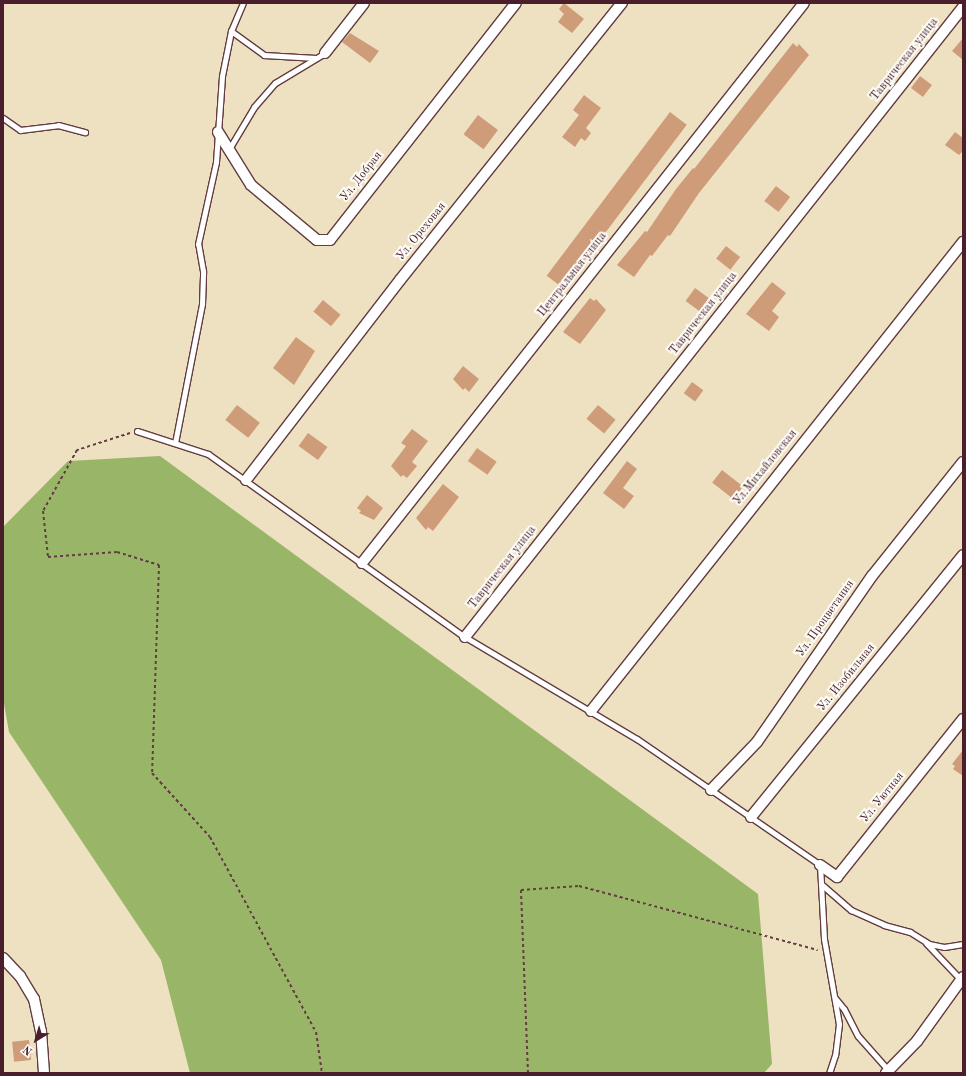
<!DOCTYPE html>
<html>
<head>
<meta charset="utf-8">
<style>
	body { margin:0 }
	#map { position:relative; width:966px; height:1076px; overflow:hidden; background:#eee1c1; font-family:"Old Standard TT",serif }
	div>[style] { position:absolute }
	.forest>* { inset:0; background:#99b668 }
	.building>* { inset:0; background:#cf9c79; transform-origin:0 0 }
	.path>* { height:2px; margin-top:-1px; transform-origin:0; background:repeating-linear-gradient(90deg,#633c42 0 3px,transparent 0 6px) }
	.roads { filter:drop-shadow(1px 0 #633c42) drop-shadow(-1px 0 #633c42) drop-shadow(0 1px #633c42) drop-shadow(0 -1px #633c42) }
	.lane>* { height:5px; margin:-2.5px; padding:0 2.5px; transform-origin:2.5px; border-radius:2.5px; background:#fff }
	.street>* { height:10px; margin:-5px; padding:0 5px; transform-origin:5px; border-radius:5px; background:#fff }
	span { translate:-50% -50%; white-space:nowrap; text-align:center; line-height:1.15; -webkit-text-stroke:4px #fdfcf7; paint-order:stroke }
	.street-label { font-size:12px; color:#4a1f2b }
	.frame { position:absolute; inset:0; border:4px solid #4a1f2b; pointer-events:none }
	.north { position:absolute; left:16px; top:1020px; width:40px; height:40px; -webkit-text-stroke:3px #fdfcf7; paint-order:stroke; rotate:218deg; font-size:11px; font-weight:700; line-height:16px; text-align:center; color:#4a1f2b }
	.north::after { content:''; display:block; margin:auto; width:14px; height:18px; background:#4a1f2b; clip-path:polygon(50% 0,100% 100%,50% 72%,0 100%) }
</style>
</head>
<body>
<div id="map">
	<div class="forest">
		<i style="clip-path:polygon(160px 456px,758px 894px,772px 1064px,764px 1073px,190px 1073px,161px 960px,9px 732px,3px 698px,3px 527px,68px 461px)"></i>
	</div>
	<div class="building">
		<i style="clip-path:polygon(564px 3px,584px 19px,572px 33px,558px 22px,564px 14px,559px 9px)"></i>
		<i style="clip-path:polygon(350px 33px,379px 51px,370px 63px,342px 42px)"></i>
		<i style="clip-path:polygon(963px 38px,963px 60px,952px 51px)"></i>
		<i style="clip-path:polygon(793px 43px,797px 47px,799px 44px,809px 55px,699px 193px,670px 236px,668px 235px,652px 256px,650px 255px,634px 277px,617px 265px,645px 231px,647px 232px,676px 189px,693px 168px,694px 169px)"></i>
		<i style="left:920px;top:76px;width:15px;height:15px;rotate:37deg"></i>
		<i style="clip-path:polygon(584px 95px,601px 108px,586px 128px,591px 133px,585px 141px,581px 138px,575px 147px,562px 137px,579px 115px,573px 110px)"></i>
		<i style="left:670px;top:112px;width:21px;height:205px;rotate:37deg"></i>
		<i style="left:478px;top:115px;width:25px;height:24px;rotate:37deg"></i>
		<i style="clip-path:polygon(955px 132px,963px 138px,963px 151px,959px 155px,945px 145px)"></i>
		<i style="left:776px;top:186px;width:18px;height:19px;rotate:38deg"></i>
		<i style="left:726px;top:246px;width:18px;height:16px;rotate:38deg"></i>
		<i style="clip-path:polygon(772px 282px,786px 293px,772px 311px,779px 317px,769px 331px,746px 314px)"></i>
		<i style="left:695px;top:288px;width:17px;height:16px;rotate:36deg"></i>
		<i style="clip-path:polygon(590px 298px,594px 301px,596px 299px,606px 310px,580px 344px,563px 332px)"></i>
		<i style="left:323px;top:300px;width:23px;height:15px;rotate:40deg"></i>
		<i style="clip-path:polygon(296px 337px,315px 351px,294px 385px,273px 368px)"></i>
		<i style="clip-path:polygon(463px 366px,479px 379px,469px 392px,465px 388px,463px 390px,453px 379px)"></i>
		<i style="left:692px;top:382px;width:14px;height:14px;rotate:36deg"></i>
		<i style="left:237px;top:405px;width:29px;height:19px;rotate:38deg"></i>
		<i style="left:598px;top:405px;width:23px;height:18px;rotate:40deg"></i>
		<i style="clip-path:polygon(412px 429px,428px 441px,412px 462px,417px 466px,407px 478px,403px 475px,401px 477px,391px 466px,406px 446px,401px 443px)"></i>
		<i style="left:308px;top:433px;width:24px;height:16px;rotate:36deg"></i>
		<i style="left:477px;top:448px;width:24px;height:16px;rotate:35deg"></i>
		<i style="clip-path:polygon(627px 461px,637px 469px,623px 488px,634px 496px,624px 509px,603px 493px)"></i>
		<i style="left:722px;top:470px;width:28px;height:16px;rotate:38deg"></i>
		<i style="clip-path:polygon(443px 484px,459px 497px,433px 531px,428px 527px,426px 530px,416px 518px)"></i>
		<i style="clip-path:polygon(367px 495px,383px 508px,374px 520px,359px 513px,361px 511px,357px 508px)"></i>
		<i style="clip-path:polygon(963px 750px,963px 776px,953px 769px,955px 766px,952px 764px)"></i>
		<i style="left:29px;top:1040px;width:20px;height:17px;rotate:84deg"></i>
	</div>
	<div class="path">
		<i style="left:130px;top:433px;width:56px;rotate:162.2deg"></i>
		<i style="left:77px;top:450px;width:70px;rotate:119.1deg"></i>
		<i style="left:43px;top:511px;width:46px;rotate:83.8deg"></i>
		<i style="left:48px;top:557px;width:69px;rotate:-4.1deg"></i>
		<i style="left:117px;top:552px;width:44px;rotate:17.2deg"></i>
		<i style="left:159px;top:565px;width:208px;rotate:91.9deg"></i>
		<i style="left:152px;top:773px;width:86px;rotate:47.8deg"></i>
		<i style="left:210px;top:837px;width:222px;rotate:61.5deg"></i>
		<i style="left:316px;top:1032px;width:41px;rotate:81.7deg"></i>
		<i style="left:528px;top:1073px;width:183px;rotate:-92.2deg"></i>
		<i style="left:521px;top:890px;width:58px;rotate:-3.9deg"></i>
		<i style="left:579px;top:886px;width:247px;rotate:15deg"></i>
	</div>
	<div class="roads">
		<div class="lane">
			<i style="left:231px;top:31px;width:41px;rotate:36deg"></i>
			<i style="left:264px;top:55px;width:52px;rotate:3.3deg"></i>
			<i style="left:3px;top:118px;width:21px;rotate:35deg"></i>
			<i style="left:20px;top:130px;width:38px;rotate:-7deg"></i>
			<i style="left:58px;top:125px;width:28px;rotate:15deg"></i>
			<i style="left:229px;top:149px;width:49px;rotate:-59.2deg"></i>
			<i style="left:254px;top:107px;width:32px;rotate:-49deg"></i>
			<i style="left:275px;top:83px;width:58px;rotate:-31deg"></i>
			<i style="left:137px;top:431px;width:75px;rotate:17.9deg"></i>
			<i style="left:208px;top:454px;width:315px;rotate:35.5deg"></i>
			<i style="left:465px;top:637px;width:200px;rotate:30.7deg"></i>
			<i style="left:637px;top:739px;width:222px;rotate:34.5deg"></i>
			<i style="left:820px;top:865px;width:74px;rotate:86.9deg"></i>
			<i style="left:824px;top:939px;width:86px;rotate:80deg"></i>
			<i style="left:839px;top:1024px;width:31px;rotate:97deg"></i>
			<i style="left:835px;top:1055px;width:19px;rotate:108deg"></i>
			<i style="left:175px;top:443px;width:142px;rotate:-79deg"></i>
			<i style="left:202px;top:304px;width:33px;rotate:-88deg"></i>
			<i style="left:203px;top:271px;width:27px;rotate:-100deg"></i>
			<i style="left:198px;top:244px;width:84px;rotate:-77.6deg"></i>
			<i style="left:216px;top:162px;width:86px;rotate:-86deg"></i>
			<i style="left:222px;top:76px;width:46px;rotate:-78.7deg"></i>
			<i style="left:231px;top:31px;width:30px;rotate:-67deg"></i>
			<i style="left:821px;top:884px;width:40px;rotate:41deg"></i>
			<i style="left:851px;top:910px;width:36px;rotate:24deg"></i>
			<i style="left:884px;top:925px;width:27px;rotate:15deg"></i>
			<i style="left:910px;top:932px;width:22px;rotate:32deg"></i>
			<i style="left:929px;top:944px;width:15px;rotate:11deg"></i>
			<i style="left:944px;top:947px;width:19px;rotate:-9deg"></i>
			<i style="left:926px;top:943px;width:52px;rotate:46.5deg"></i>
			<i style="left:835px;top:998px;width:14px;rotate:51deg"></i>
			<i style="left:844px;top:1009px;width:30px;rotate:63deg"></i>
			<i style="left:858px;top:1036px;width:47px;rotate:48.5deg"></i>
		</div>
		<div class="street">
			<i style="left:325px;top:53px;width:63px;rotate:-52deg"></i>
			<i style="left:218px;top:132px;width:62px;rotate:58.1deg"></i>
			<i style="left:251px;top:185px;width:86px;rotate:39.8deg"></i>
			<i style="left:317px;top:240px;width:13px"></i>
			<i style="left:330px;top:240px;width:301px;rotate:-51.9deg"></i>
			<i style="left:246px;top:480px;width:252px;rotate:-52.4deg"></i>
			<i style="left:400px;top:280px;width:355px;rotate:-51.3deg"></i>
			<i style="left:362px;top:563px;width:713px;rotate:-51.72deg"></i>
			<i style="left:465px;top:637px;width:803px;rotate:-51.67deg"></i>
			<i style="left:591px;top:711px;width:599px;rotate:-51.58deg"></i>
			<i style="left:711px;top:790px;width:66px;rotate:-46.2deg"></i>
			<i style="left:757px;top:742px;width:202px;rotate:-55.3deg"></i>
			<i style="left:872px;top:576px;width:146px;rotate:-51.4deg"></i>
			<i style="left:751px;top:817px;width:337px;rotate:-51deg"></i>
			<i style="left:820px;top:865px;width:21px;rotate:35deg"></i>
			<i style="left:837px;top:877px;width:202px;rotate:-51.4deg"></i>
			<i style="left:3px;top:958px;width:25px;rotate:47deg"></i>
			<i style="left:20px;top:976px;width:27px;rotate:59deg"></i>
			<i style="left:34px;top:999px;width:33px;rotate:78deg"></i>
			<i style="left:41px;top:1031px;width:42px;rotate:85.9deg"></i>
			<i style="left:886px;top:1073px;width:45px;rotate:-45.9deg"></i>
			<i style="left:917px;top:1041px;width:79px;rotate:-54.3deg"></i>
		</div>
	</div>
	<div class="street-label">
		<span style="left:905px;top:60px;rotate:-52deg">Таврическая улица</span>
		<span style="left:362px;top:177px;rotate:-52deg">Ул. Добрая</span>
		<span style="left:422px;top:232px;rotate:-51deg">Ул. Ореховая</span>
		<span style="left:573px;top:275px;rotate:-52deg">Центральная улица</span>
		<span style="left:704px;top:314px;rotate:-52deg">Таврическая улица</span>
		<span style="left:766px;top:468px;rotate:-51deg">Ул.Михайловская</span>
		<span style="left:503px;top:568px;rotate:-52deg">Таврическая улица</span>
		<span style="left:826px;top:619px;rotate:-55deg">Ул. Процветания</span>
		<span style="left:847px;top:678px;rotate:-51deg">Ул. Изобильная</span>
		<span style="left:883px;top:798px;rotate:-51deg">Ул. Уютная</span>
	</div>
	<div class="frame"></div>
	<div class="north">N</div>
</div>
</body>
</html>
